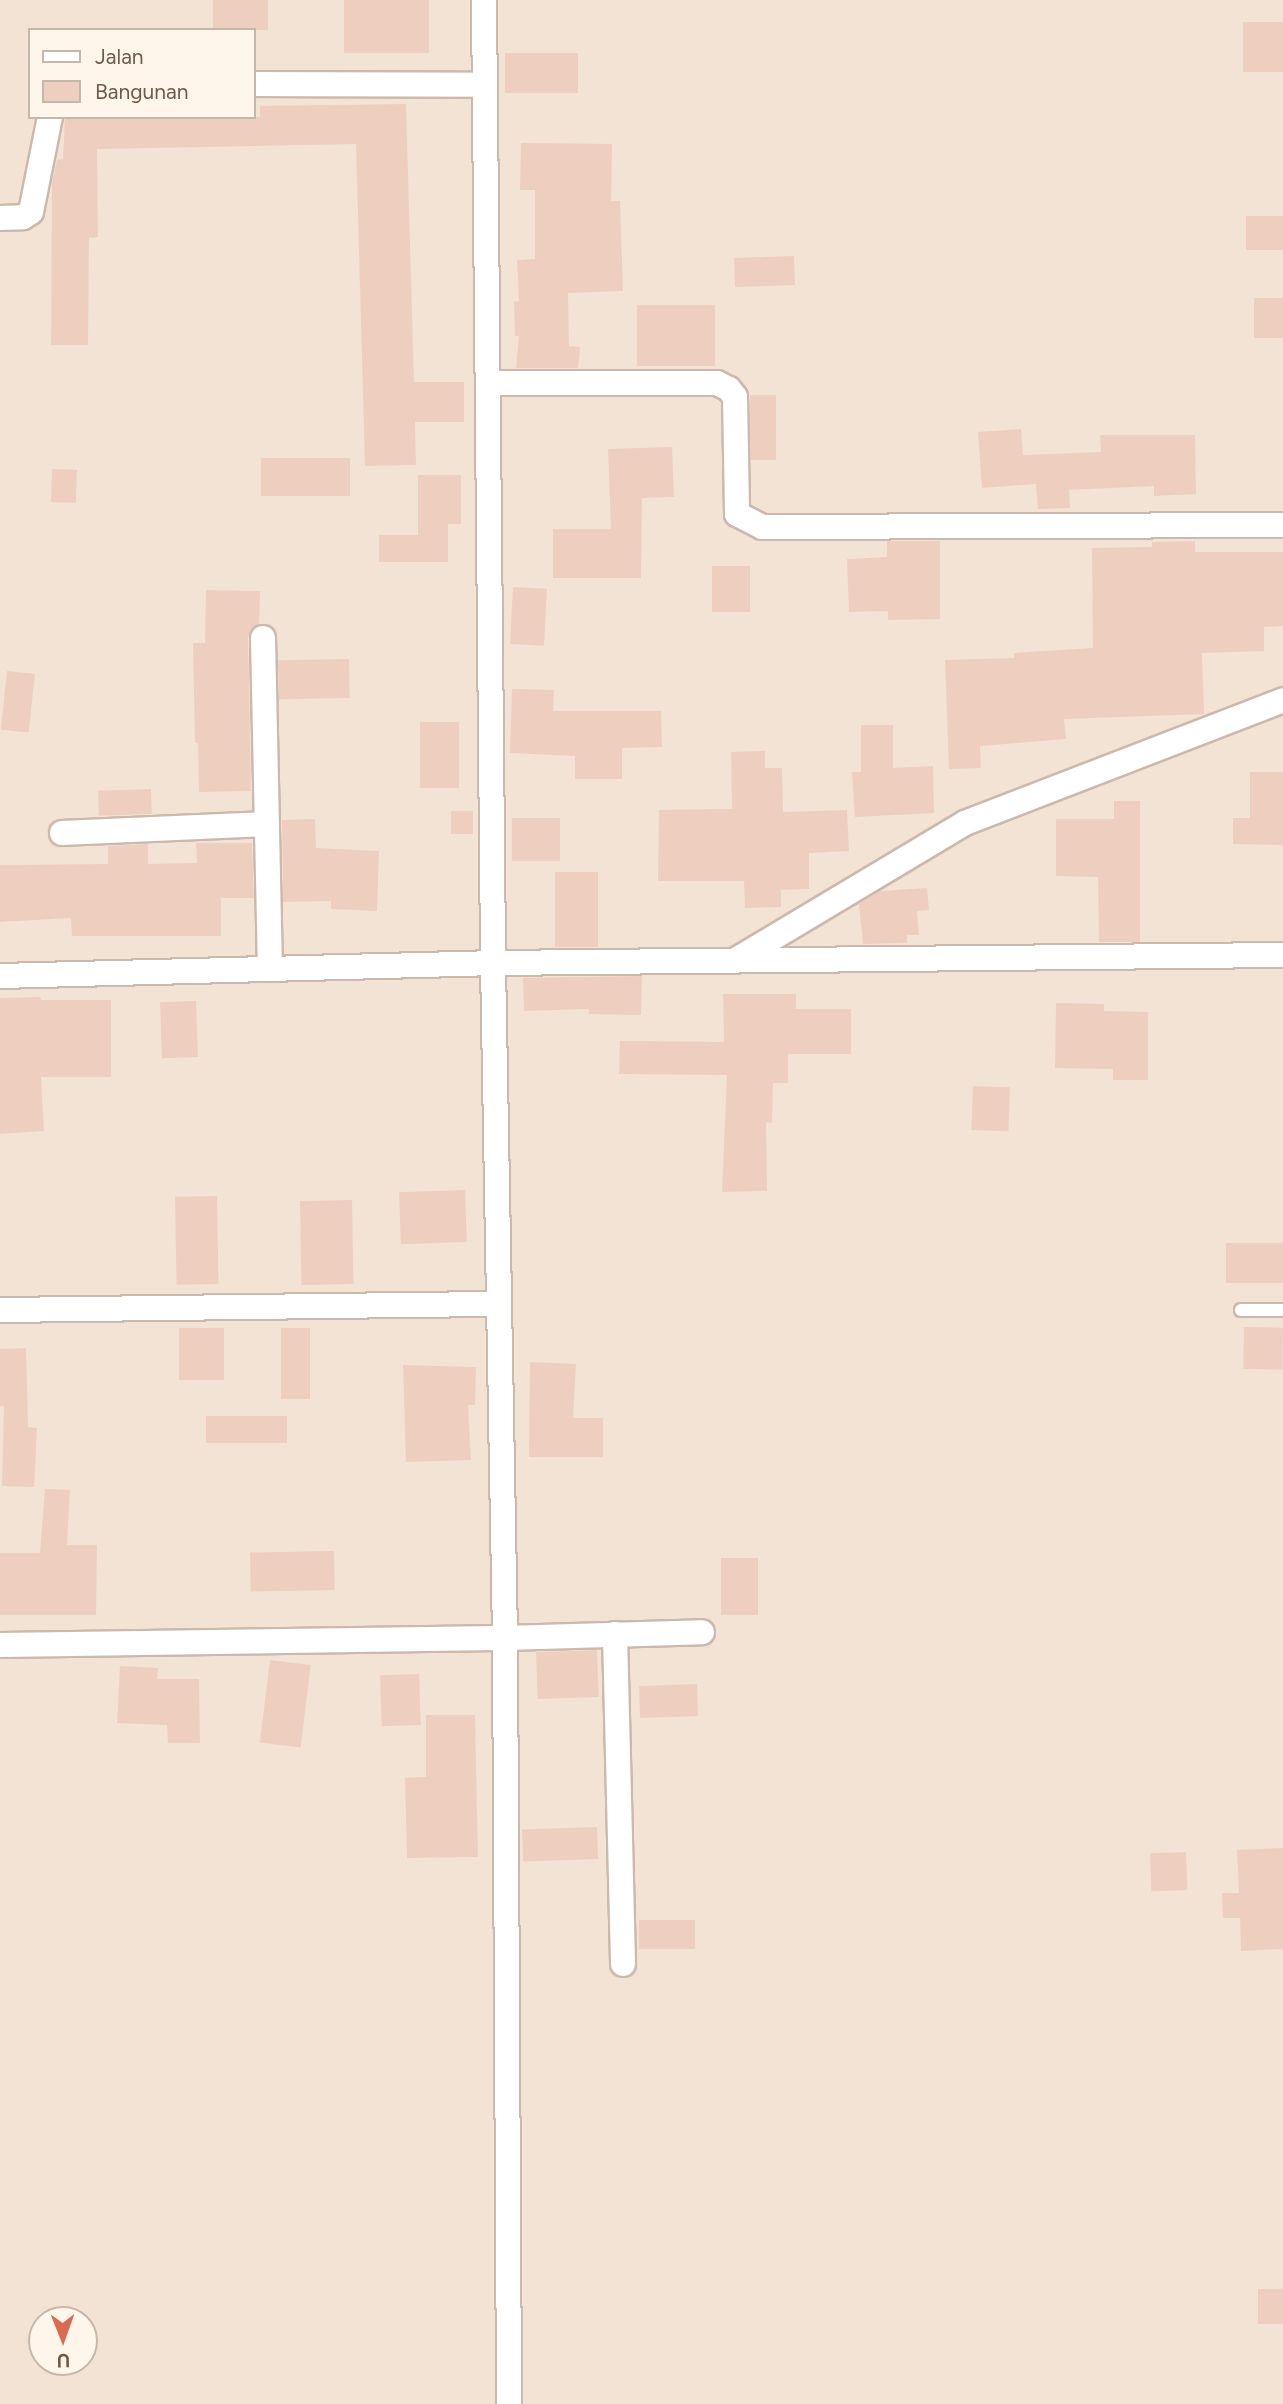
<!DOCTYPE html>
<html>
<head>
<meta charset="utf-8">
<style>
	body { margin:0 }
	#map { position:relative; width:1283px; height:2404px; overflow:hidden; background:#fbf1e6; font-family:Figtree,sans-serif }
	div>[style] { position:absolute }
	.residential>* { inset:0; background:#f2e3d4 }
	.building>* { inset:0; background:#eecfbf; transform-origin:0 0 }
	.roads { filter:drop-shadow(2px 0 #ccb9ad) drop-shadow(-2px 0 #ccb9ad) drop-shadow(0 2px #ccb9ad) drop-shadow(0 -2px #ccb9ad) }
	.lane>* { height:12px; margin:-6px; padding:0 6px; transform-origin:6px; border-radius:6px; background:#fff }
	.street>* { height:24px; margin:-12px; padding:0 12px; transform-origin:12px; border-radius:12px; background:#fff }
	span { translate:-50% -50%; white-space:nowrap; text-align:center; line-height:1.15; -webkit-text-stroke:5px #fef6eb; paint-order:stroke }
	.legend { position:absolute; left:28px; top:28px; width:228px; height:91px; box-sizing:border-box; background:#fef6eb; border:2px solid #c6b7ab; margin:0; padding:9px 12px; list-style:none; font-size:21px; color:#72584c }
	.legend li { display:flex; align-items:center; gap:14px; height:35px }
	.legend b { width:35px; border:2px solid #c6b7ab }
	.north { position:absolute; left:28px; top:2306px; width:70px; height:70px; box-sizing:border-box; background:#fef6eb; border:2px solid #c6b7ab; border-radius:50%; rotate:179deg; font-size:19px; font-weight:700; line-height:28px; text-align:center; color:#72584c }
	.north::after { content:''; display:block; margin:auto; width:24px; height:32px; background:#dc6a53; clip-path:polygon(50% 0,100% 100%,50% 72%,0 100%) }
</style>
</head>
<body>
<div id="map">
	<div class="residential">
		<i style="clip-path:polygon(evenodd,0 0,1283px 0,1283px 2404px,0 2404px,0 0,30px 30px,254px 30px,254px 117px,30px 117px,30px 30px,0 0,42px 2320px,84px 2320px,84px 2362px,42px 2362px,42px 2320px)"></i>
	</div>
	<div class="building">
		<i style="left:213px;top:0;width:55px;height:30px"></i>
		<i style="left:344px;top:0;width:85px;height:53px"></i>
		<i style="left:1283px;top:22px;width:50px;height:40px;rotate:90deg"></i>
		<i style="left:578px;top:53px;width:40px;height:73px;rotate:90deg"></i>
		<i style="clip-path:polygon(406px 104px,414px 382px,464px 382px,464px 422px,415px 422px,416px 465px,365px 466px,356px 144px,97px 149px,98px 237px,89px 238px,88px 345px,51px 345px,52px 183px,57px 160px,63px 159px,65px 117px,260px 117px,260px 106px)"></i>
		<i style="clip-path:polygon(521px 143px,612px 144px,611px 201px,620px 201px,623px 291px,568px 293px,569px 346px,580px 347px,578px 368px,516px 368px,519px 336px,515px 336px,514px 302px,519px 301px,517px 260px,535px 259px,535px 190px,520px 190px)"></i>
		<i style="left:1283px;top:216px;width:34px;height:37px;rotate:90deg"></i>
		<i style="left:794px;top:256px;width:29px;height:60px;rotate:88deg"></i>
		<i style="left:1283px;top:298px;width:40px;height:29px;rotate:90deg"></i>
		<i style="left:637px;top:305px;width:78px;height:61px"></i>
		<i style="left:750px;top:395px;width:26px;height:65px"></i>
		<i style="clip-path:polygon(1021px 429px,1023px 455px,1101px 452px,1100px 435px,1195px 435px,1196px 494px,1154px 496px,1154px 486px,1069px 490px,1070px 508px,1038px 509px,1036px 484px,982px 488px,978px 432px)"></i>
		<i style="clip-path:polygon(672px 447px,674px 497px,642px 498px,641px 578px,553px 578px,553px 529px,611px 529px,608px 449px)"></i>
		<i style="left:350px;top:458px;width:38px;height:89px;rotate:90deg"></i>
		<i style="left:52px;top:469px;width:25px;height:33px;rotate:2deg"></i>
		<i style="clip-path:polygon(418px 475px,461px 475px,461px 524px,448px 524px,448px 562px,379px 562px,379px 535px,418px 535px)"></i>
		<i style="clip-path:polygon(887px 541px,940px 541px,940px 619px,888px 620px,888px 611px,849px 612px,847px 559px,887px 557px)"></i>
		<i style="clip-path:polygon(1195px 541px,1195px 552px,1283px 552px,1283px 626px,1264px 627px,1264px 651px,1202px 653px,1204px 714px,1064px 719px,1066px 739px,980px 746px,981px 768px,949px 769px,945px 660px,1014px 658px,1014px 653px,1093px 648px,1092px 548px,1152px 547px,1152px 542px)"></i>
		<i style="left:712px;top:566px;width:38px;height:46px"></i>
		<i style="left:513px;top:587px;width:34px;height:57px;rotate:3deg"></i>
		<i style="clip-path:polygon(206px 590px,260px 591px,259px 624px,250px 630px,248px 638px,251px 791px,199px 792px,198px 743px,195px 743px,193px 643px,205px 643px)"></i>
		<i style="left:349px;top:659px;width:39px;height:71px;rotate:89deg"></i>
		<i style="left:7px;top:671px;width:28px;height:59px;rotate:6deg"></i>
		<i style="clip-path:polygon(512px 689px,554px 690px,553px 711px,661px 711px,662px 747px,622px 748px,622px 779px,575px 779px,575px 756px,510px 753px)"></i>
		<i style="left:420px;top:722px;width:39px;height:66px"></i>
		<i style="clip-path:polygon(861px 725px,893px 725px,893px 768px,933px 766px,934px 813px,855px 817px,852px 772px,861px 772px)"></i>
		<i style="clip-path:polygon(765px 751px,765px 768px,782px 768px,783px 812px,847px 810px,849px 851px,809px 853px,809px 889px,781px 890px,781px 907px,745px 908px,744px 881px,658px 881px,659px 810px,732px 809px,731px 752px)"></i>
		<i style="clip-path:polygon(1250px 772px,1283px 772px,1283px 845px,1233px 844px,1233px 818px,1250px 818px)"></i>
		<i style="left:151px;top:789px;width:25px;height:53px;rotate:88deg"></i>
		<i style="clip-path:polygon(1114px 801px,1140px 801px,1140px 942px,1099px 942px,1098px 877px,1056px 876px,1056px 819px,1114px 819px)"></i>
		<i style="left:473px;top:811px;width:23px;height:22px;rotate:90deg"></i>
		<i style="left:512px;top:818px;width:48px;height:43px"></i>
		<i style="clip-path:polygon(315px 819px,316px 848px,379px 851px,377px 911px,331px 909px,331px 901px,283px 902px,282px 820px)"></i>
		<i style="clip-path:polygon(196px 843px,252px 843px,254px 898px,221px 898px,221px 936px,72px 936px,71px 918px,0 922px,0 865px,108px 864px,108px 846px,148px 844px,148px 864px,197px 863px)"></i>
		<i style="left:555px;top:872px;width:43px;height:75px"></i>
		<i style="clip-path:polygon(927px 888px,929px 910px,917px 911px,919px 935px,907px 935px,907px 943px,863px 944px,859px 904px,880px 891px)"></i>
		<i style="clip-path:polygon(642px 976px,641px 1015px,589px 1014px,589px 1009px,524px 1011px,523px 978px)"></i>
		<i style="clip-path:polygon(723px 994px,796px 994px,796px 1009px,851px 1009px,851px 1054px,788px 1054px,788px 1083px,773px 1083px,772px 1123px,766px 1122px,767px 1191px,722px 1192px,727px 1075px,619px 1074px,620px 1041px,724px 1042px)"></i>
		<i style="clip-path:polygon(40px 997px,41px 1000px,111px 1000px,111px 1077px,41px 1077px,44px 1131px,0 1134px,0 998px)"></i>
		<i style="left:196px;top:1001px;width:56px;height:36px;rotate:88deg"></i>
		<i style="clip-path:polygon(1056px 1003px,1104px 1004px,1104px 1011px,1148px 1012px,1148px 1080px,1113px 1080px,1113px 1069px,1055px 1068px)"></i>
		<i style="left:973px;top:1086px;width:37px;height:44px;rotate:2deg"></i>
		<i style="left:465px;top:1190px;width:52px;height:66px;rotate:88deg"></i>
		<i style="left:217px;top:1196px;width:88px;height:42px;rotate:89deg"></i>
		<i style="left:352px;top:1200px;width:84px;height:52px;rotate:89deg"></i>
		<i style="left:1226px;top:1243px;width:57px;height:40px"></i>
		<i style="left:1244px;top:1327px;width:39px;height:42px;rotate:1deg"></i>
		<i style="left:179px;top:1328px;width:45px;height:52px"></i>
		<i style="left:281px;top:1328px;width:29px;height:71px"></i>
		<i style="clip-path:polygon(26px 1348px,28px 1427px,37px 1428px,34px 1487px,2px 1486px,4px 1406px,0 1406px,0 1349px)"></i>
		<i style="clip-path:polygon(530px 1362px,576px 1364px,573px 1418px,603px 1418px,603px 1457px,529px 1457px)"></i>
		<i style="clip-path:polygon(403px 1365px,476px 1367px,475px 1405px,468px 1405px,471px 1460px,406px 1462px)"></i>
		<i style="left:287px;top:1416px;width:27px;height:81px;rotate:90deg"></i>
		<i style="clip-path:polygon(45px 1489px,70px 1490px,67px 1545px,97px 1545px,96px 1615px,0 1615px,0 1553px,40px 1553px)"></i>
		<i style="left:334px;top:1551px;width:39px;height:84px;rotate:89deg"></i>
		<i style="left:721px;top:1558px;width:37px;height:57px"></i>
		<i style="left:597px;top:1650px;width:47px;height:61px;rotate:88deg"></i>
		<i style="left:270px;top:1660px;width:41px;height:83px;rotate:7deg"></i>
		<i style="clip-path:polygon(120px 1666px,158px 1668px,157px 1679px,199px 1679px,200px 1743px,168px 1743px,167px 1725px,117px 1723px)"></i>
		<i style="left:419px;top:1674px;width:51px;height:39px;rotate:88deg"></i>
		<i style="left:697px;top:1684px;width:32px;height:58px;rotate:88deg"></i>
		<i style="clip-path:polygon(426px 1715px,475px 1715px,478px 1857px,407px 1858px,405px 1778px,426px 1777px)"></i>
		<i style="left:597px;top:1827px;width:32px;height:75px;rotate:88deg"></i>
		<i style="clip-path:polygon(1283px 1848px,1283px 1949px,1241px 1951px,1240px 1918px,1223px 1918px,1222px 1893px,1239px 1893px,1237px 1850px)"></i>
		<i style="left:1186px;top:1852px;width:38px;height:36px;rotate:88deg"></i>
		<i style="left:695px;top:1920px;width:29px;height:56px;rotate:90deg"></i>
		<i style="left:1258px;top:2289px;width:25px;height:35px"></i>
	</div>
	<div class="roads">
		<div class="lane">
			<i style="left:1241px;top:1310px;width:42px"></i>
		</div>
		<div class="street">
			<i style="left:484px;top:0;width:963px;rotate:89.46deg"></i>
			<i style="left:493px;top:963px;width:675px;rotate:88.98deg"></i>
			<i style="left:505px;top:1638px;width:766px;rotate:89.7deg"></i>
			<i style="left:254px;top:84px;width:231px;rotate:0.2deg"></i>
			<i style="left:0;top:218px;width:23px;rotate:-2deg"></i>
			<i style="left:23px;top:217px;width:9px;rotate:-32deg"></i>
			<i style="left:31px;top:212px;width:97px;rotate:-78.7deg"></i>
			<i style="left:488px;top:383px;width:229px"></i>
			<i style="left:717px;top:383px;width:13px;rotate:27deg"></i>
			<i style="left:729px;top:389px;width:10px;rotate:53deg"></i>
			<i style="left:735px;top:397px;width:117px;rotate:89deg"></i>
			<i style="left:737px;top:514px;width:28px;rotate:27deg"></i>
			<i style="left:762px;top:527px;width:521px;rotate:-0.22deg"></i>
			<i style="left:263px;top:638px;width:331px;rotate:88.8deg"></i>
			<i style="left:62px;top:833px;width:205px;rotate:-2.5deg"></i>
			<i style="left:736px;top:960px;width:267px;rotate:-30.9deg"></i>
			<i style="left:965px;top:823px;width:341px;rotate:-21.1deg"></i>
			<i style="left:0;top:976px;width:493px;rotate:-1.5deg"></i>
			<i style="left:493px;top:963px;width:790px;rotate:-0.58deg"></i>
			<i style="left:0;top:1310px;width:499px;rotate:-0.7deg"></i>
			<i style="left:615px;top:1634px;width:330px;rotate:88.6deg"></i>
			<i style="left:0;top:1645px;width:505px;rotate:-0.79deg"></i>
			<i style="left:505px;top:1638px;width:197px;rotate:-1.7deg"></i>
		</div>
	</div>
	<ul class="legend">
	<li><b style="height:9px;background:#fff"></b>Jalan</li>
	<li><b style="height:19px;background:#eecfbf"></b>Bangunan</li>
	</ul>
	<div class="north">U</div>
</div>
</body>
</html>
